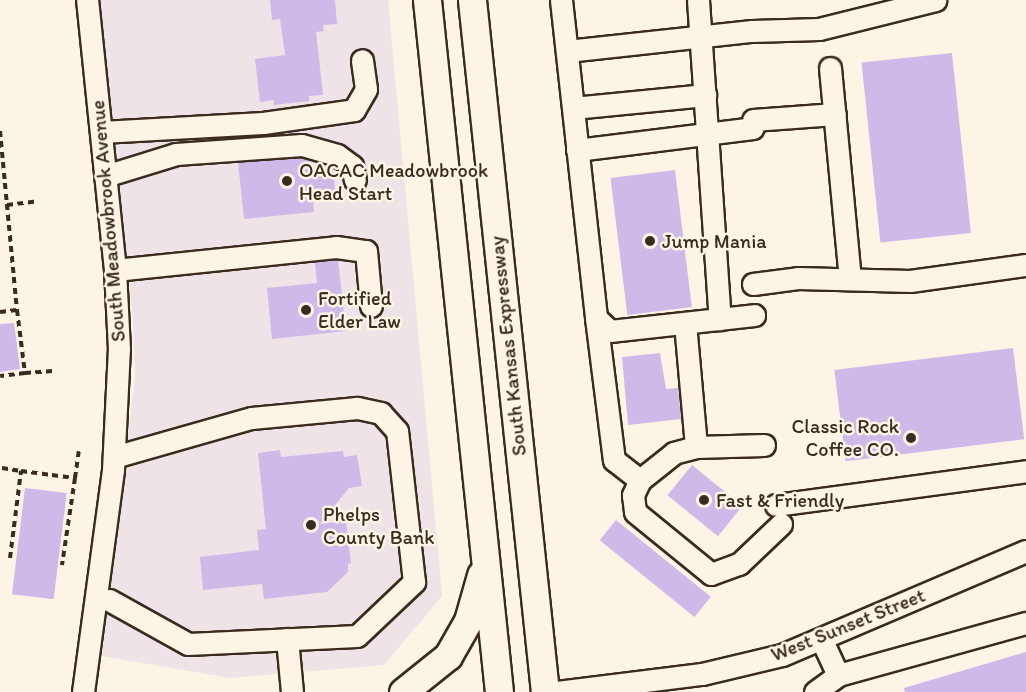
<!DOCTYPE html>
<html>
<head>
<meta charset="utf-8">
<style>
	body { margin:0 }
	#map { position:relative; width:1026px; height:692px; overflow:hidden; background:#fcf5e5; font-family:Itim,sans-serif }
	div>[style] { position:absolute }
	.built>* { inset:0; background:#eee3e6 }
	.building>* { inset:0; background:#ceb9e9; transform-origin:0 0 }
	.path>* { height:4px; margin-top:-2px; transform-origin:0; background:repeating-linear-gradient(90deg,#3b2a1e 0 6px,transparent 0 10.5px) }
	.roads { filter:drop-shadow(2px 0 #3b2a1e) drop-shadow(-2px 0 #3b2a1e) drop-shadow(0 2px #3b2a1e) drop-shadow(0 -2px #3b2a1e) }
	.minor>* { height:21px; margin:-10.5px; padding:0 10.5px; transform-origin:10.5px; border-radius:10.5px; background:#fcf5e5 }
	.major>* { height:27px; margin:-13.5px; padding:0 13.5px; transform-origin:13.5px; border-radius:13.5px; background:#fcf5e5 }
	.dots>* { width:16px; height:16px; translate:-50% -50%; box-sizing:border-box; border:3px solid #fcf5e5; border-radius:50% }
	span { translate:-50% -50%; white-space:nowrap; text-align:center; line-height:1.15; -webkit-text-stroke:5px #fcf5e5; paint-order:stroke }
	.poi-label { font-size:20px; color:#3b2a1e }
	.left { translate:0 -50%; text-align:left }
	.right { translate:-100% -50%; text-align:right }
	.street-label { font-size:20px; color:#3b2a1e }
</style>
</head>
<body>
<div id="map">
	<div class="built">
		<i style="clip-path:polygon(99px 0,388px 0,442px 596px,384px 665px,230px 678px,102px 656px,135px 377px,133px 320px)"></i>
	</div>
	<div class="building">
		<i style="clip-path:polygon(270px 0,335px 0,337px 24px,323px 25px,324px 31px,316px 32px,323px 95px,309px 96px,309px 101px,274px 105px,274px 100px,260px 102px,255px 59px,285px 55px,280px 19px,272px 20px)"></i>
		<i style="left:952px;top:53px;width:181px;height:91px;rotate:84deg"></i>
		<i style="clip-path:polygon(301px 158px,308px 160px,311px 172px,333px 170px,335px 190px,312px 194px,314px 212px,244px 219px,238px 162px)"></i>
		<i style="left:675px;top:170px;width:138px;height:65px;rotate:83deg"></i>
		<i style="clip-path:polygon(338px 260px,346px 331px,272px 339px,267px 288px,317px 283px,315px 262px)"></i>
		<i style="clip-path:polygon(14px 323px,20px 369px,0 372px,0 324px)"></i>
		<i style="left:1013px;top:348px;width:92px;height:180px;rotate:83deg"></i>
		<i style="clip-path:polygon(660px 353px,666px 389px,678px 388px,681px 419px,628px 425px,622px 357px)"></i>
		<i style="clip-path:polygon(280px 450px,281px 457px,343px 451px,344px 457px,357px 455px,362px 486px,349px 488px,320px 524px,346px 521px,351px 563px,348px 564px,348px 572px,327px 592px,264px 599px,262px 584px,203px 590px,200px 557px,259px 550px,257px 530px,266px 529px,258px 453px)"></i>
		<i style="left:692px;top:465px;width:65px;height:39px;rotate:39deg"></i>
		<i style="left:25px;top:488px;width:42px;height:107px;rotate:7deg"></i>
		<i style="left:616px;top:520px;width:122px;height:26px;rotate:39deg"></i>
		<i style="clip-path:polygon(1026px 652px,1026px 692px,905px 692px,904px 688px)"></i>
	</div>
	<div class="path">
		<i style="left:0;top:131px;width:180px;rotate:84.6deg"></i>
		<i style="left:7px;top:205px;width:31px;rotate:-7deg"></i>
		<i style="left:0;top:312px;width:17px;rotate:-7deg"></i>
		<i style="left:17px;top:310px;width:64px;rotate:82.8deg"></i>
		<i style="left:25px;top:373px;width:25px;rotate:173deg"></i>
		<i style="left:25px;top:373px;width:31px;rotate:-4deg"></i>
		<i style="left:2px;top:468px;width:19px;rotate:9deg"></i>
		<i style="left:75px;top:478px;width:27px;rotate:-82deg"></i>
		<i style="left:10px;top:558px;width:88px;rotate:-82.8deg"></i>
		<i style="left:21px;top:471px;width:54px;rotate:7.4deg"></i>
		<i style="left:75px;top:478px;width:88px;rotate:98.5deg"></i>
	</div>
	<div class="roads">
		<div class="minor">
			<i style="left:561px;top:0;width:320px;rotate:83.7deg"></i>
			<i style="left:596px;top:318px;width:19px;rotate:43deg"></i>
			<i style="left:610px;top:331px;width:145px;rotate:-6.3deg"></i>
			<i style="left:698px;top:0;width:320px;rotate:86.1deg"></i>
			<i style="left:567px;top:51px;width:186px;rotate:-6.2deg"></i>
			<i style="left:752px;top:31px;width:67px;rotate:-1.7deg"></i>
			<i style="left:819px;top:29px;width:120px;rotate:-14deg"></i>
			<i style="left:830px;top:68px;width:212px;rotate:84.6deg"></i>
			<i style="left:573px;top:108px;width:133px;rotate:-5.6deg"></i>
			<i style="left:753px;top:120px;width:82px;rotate:-4.2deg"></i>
			<i style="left:101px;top:132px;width:162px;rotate:-3.2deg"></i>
			<i style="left:263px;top:123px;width:92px;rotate:-8.1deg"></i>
			<i style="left:354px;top:110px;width:24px;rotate:-60deg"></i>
			<i style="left:366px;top:89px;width:29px;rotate:-98deg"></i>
			<i style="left:577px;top:150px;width:177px;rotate:-7.1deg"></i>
			<i style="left:105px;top:176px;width:74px;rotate:-17.2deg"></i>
			<i style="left:176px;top:154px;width:126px;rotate:-4.1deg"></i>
			<i style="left:302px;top:145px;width:36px;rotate:16deg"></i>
			<i style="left:337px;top:155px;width:19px;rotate:36deg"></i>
			<i style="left:352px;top:166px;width:14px;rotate:78deg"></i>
			<i style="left:115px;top:270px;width:222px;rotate:-5.9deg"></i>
			<i style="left:336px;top:247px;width:30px;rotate:8deg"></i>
			<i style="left:366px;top:251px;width:55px;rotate:84.8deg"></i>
			<i style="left:753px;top:284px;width:45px;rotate:-7.6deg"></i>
			<i style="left:798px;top:278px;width:112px;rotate:1.5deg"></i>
			<i style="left:910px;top:281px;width:117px;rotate:-7.9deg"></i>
			<i style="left:596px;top:318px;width:143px;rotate:82.8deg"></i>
			<i style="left:614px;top:460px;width:33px;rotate:38deg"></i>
			<i style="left:685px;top:323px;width:124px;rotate:84.9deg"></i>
			<i style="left:764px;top:445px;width:68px;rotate:178.3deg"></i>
			<i style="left:696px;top:447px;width:23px;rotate:165deg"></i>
			<i style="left:674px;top:453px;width:43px;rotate:141.5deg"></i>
			<i style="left:640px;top:480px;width:17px;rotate:115deg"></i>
			<i style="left:633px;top:495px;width:17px;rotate:83deg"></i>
			<i style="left:635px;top:512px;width:98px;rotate:39.2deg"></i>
			<i style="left:711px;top:574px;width:30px;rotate:-20deg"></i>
			<i style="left:739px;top:564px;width:58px;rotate:-43.6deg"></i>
			<i style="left:776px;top:505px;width:252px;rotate:-7.7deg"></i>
			<i style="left:109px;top:600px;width:90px;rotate:29.1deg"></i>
			<i style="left:188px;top:644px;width:169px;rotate:-2.7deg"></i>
			<i style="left:357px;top:636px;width:79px;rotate:-43.5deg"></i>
			<i style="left:414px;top:582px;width:152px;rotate:-96.4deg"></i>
			<i style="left:397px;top:431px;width:24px;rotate:-132deg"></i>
			<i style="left:381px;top:413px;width:25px;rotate:-168deg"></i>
			<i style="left:357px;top:408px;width:106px;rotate:174.6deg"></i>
			<i style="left:251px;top:418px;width:142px;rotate:164.1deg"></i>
			<i style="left:287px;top:639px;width:53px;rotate:84.6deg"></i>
			<i style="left:838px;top:675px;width:195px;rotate:-15.5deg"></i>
			<i style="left:83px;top:692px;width:224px;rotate:-82.3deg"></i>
			<i style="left:113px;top:470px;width:121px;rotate:-87.2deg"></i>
			<i style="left:119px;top:349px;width:79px;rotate:-92.9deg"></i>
			<i style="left:115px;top:270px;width:271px;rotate:-95.9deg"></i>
			<i style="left:557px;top:692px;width:146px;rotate:-7.1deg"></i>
			<i style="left:702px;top:674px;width:82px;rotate:-13.4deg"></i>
			<i style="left:782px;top:655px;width:265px;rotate:-23.1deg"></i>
			<i style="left:815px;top:692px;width:29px;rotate:-36deg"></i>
			<i style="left:838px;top:675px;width:38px;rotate:-115deg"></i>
		</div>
		<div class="major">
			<i style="left:427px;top:0;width:696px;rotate:84.06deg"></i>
			<i style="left:472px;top:0;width:696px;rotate:83.98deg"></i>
			<i style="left:403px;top:692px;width:58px;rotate:-38.7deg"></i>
			<i style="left:448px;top:656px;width:40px;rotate:-60.3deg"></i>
			<i style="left:468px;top:621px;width:48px;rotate:-74.2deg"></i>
		</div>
	</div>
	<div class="dots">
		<i style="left:287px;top:181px;background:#3b2a1e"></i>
		<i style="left:650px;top:241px;background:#3b2a1e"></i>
		<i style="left:306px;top:310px;background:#3b2a1e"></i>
		<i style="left:911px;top:438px;background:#3b2a1e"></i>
		<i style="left:704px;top:500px;background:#3b2a1e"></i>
		<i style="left:311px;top:525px;background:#3b2a1e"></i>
	</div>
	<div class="poi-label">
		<span class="left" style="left:299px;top:182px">OACAC Meadowbrook<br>Head Start</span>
		<span class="left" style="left:662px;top:241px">Jump Mania</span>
		<span class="left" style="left:318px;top:310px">Fortified<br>Elder Law</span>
		<span class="right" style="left:899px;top:438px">Classic Rock<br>Coffee CO.</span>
		<span class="left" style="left:716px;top:500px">Fast &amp; Friendly</span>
		<span class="left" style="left:323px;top:526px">Phelps<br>County Bank</span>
	</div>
	<div class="street-label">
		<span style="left:108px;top:221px;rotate:-95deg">South Meadowbrook Avenue</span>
		<span style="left:508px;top:346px;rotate:-96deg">South Kansas Expressway</span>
		<span style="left:848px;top:625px;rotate:-22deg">West Sunset Street</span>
	</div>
</div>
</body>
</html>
